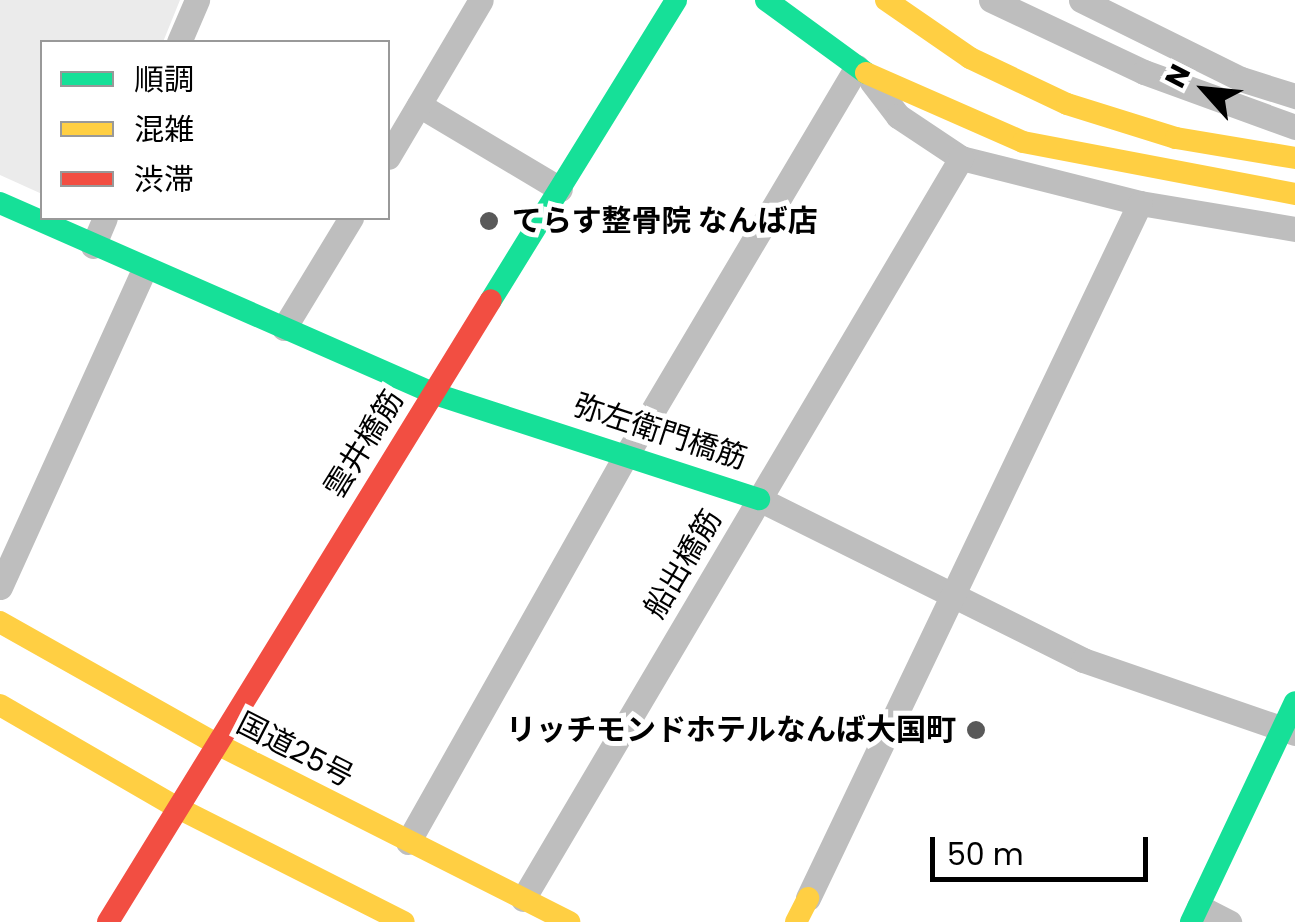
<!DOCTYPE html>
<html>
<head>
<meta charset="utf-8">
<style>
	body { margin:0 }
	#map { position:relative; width:1295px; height:922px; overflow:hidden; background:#fff; font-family:Poppins,"Noto Sans JP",sans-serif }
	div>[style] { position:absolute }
	.green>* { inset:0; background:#ebebeb }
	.street>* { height:25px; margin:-12.5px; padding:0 12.5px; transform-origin:12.5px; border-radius:12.5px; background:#bebebe }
	.fast>* { height:22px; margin:-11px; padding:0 11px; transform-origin:11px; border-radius:11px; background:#16e098 }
	.slow>* { height:22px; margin:-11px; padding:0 11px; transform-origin:11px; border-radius:11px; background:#ffcf43 }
	.jam>* { height:22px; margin:-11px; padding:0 11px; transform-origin:11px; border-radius:11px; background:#f24e42 }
	.dots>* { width:28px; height:28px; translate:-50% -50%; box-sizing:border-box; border:5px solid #fff; border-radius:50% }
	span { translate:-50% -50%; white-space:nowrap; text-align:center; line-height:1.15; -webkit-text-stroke:10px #fff; paint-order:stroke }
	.poi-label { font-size:30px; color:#000; font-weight:700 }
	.left { translate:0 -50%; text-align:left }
	.right { translate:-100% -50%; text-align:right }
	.street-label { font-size:30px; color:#000 }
	.legend { position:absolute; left:40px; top:40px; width:350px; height:180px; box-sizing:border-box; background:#fff; border:2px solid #999; margin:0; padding:12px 18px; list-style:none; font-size:30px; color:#000 }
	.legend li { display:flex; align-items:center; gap:20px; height:50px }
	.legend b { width:50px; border:2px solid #999 }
	.north { position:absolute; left:1155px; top:40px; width:100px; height:100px; -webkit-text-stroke:8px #fff; paint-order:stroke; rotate:297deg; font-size:28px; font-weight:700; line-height:40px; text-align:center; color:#000 }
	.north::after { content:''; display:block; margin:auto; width:35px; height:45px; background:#000; clip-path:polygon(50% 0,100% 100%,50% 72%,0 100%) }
	.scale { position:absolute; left:930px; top:837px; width:218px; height:45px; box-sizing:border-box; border:5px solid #000; border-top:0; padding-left:12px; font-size:30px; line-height:35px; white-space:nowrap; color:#000; -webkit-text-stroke:8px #fff; paint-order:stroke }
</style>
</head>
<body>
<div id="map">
	<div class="green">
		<i style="clip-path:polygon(0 0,180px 0,163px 42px,42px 42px,42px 194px,0 175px)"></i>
	</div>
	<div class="street">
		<i style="left:991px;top:0;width:169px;rotate:25.2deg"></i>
		<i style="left:1144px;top:72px;width:161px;rotate:20deg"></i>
		<i style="left:1081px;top:0;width:178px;rotate:26.3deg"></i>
		<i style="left:1241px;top:79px;width:57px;rotate:17.5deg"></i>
		<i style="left:179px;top:42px;width:46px;rotate:-66.8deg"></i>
		<i style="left:872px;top:82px;width:43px;rotate:52.6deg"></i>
		<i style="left:898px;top:116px;width:76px;rotate:33.7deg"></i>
		<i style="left:961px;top:158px;width:185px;rotate:14.1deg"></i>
		<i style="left:1140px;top:203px;width:157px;rotate:9.5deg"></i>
		<i style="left:419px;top:105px;width:164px;rotate:30.8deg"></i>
		<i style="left:388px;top:157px;width:182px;rotate:-59.4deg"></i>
		<i style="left:93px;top:246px;width:30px;rotate:-67deg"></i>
		<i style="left:284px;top:328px;width:129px;rotate:-58.7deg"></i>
		<i style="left:759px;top:499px;width:362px;rotate:26.4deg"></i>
		<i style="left:1083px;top:660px;width:224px;rotate:19deg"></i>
		<i style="left:0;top:587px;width:350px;rotate:-65.6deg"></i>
		<i style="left:408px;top:842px;width:446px;rotate:-60.6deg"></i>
		<i style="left:627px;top:454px;width:450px;rotate:-59.3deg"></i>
		<i style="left:808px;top:898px;width:770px;rotate:-64.47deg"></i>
		<i style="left:523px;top:899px;width:861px;rotate:-59.41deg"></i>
		<i style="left:1199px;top:907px;width:34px;rotate:27deg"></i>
	</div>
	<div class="fast">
		<i style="left:766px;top:0;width:124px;rotate:36.1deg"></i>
		<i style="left:0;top:203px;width:472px;rotate:23.7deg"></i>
		<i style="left:432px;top:393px;width:344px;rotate:18deg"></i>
		<i style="left:491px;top:300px;width:352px;rotate:-58.3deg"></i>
		<i style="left:1191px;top:922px;width:243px;rotate:-64.7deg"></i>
	</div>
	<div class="slow">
		<i style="left:886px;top:0;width:102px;rotate:34.6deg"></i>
		<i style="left:970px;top:58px;width:107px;rotate:25.4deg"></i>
		<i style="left:1067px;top:104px;width:114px;rotate:17.3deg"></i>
		<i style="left:1176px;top:138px;width:121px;rotate:9.5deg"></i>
		<i style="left:866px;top:73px;width:171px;rotate:23.7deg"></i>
		<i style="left:1023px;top:142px;width:277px;rotate:10.8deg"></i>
		<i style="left:0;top:622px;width:247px;rotate:29.4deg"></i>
		<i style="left:215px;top:743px;width:397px;rotate:26.8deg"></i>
		<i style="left:0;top:705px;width:203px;rotate:30.1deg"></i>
		<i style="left:176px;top:807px;width:255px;rotate:26.8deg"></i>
		<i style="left:796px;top:922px;width:27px;rotate:-63deg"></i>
	</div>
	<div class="jam">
		<i style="left:108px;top:922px;width:730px;rotate:-58.38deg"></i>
	</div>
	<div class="dots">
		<i style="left:489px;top:221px;background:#595959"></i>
		<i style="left:976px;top:730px;background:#595959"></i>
	</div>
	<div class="poi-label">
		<span class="left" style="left:512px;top:221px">てらす整骨院 なんば店</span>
		<span class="right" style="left:956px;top:730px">リッチモンドホテルなんば大国町</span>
	</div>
	<div class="street-label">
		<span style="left:660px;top:432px;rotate:18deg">弥左衛門橋筋</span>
		<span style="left:364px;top:444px;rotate:-58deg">雲井橋筋</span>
		<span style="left:683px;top:564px;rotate:-59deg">船出橋筋</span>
		<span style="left:295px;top:750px;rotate:27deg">国道25号</span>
	</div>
	<ul class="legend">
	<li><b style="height:12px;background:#16e098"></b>順調</li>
	<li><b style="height:12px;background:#ffcf43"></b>混雑</li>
	<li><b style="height:12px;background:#f24e42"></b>渋滞</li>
	</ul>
	<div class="north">N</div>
	<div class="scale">50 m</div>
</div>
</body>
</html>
